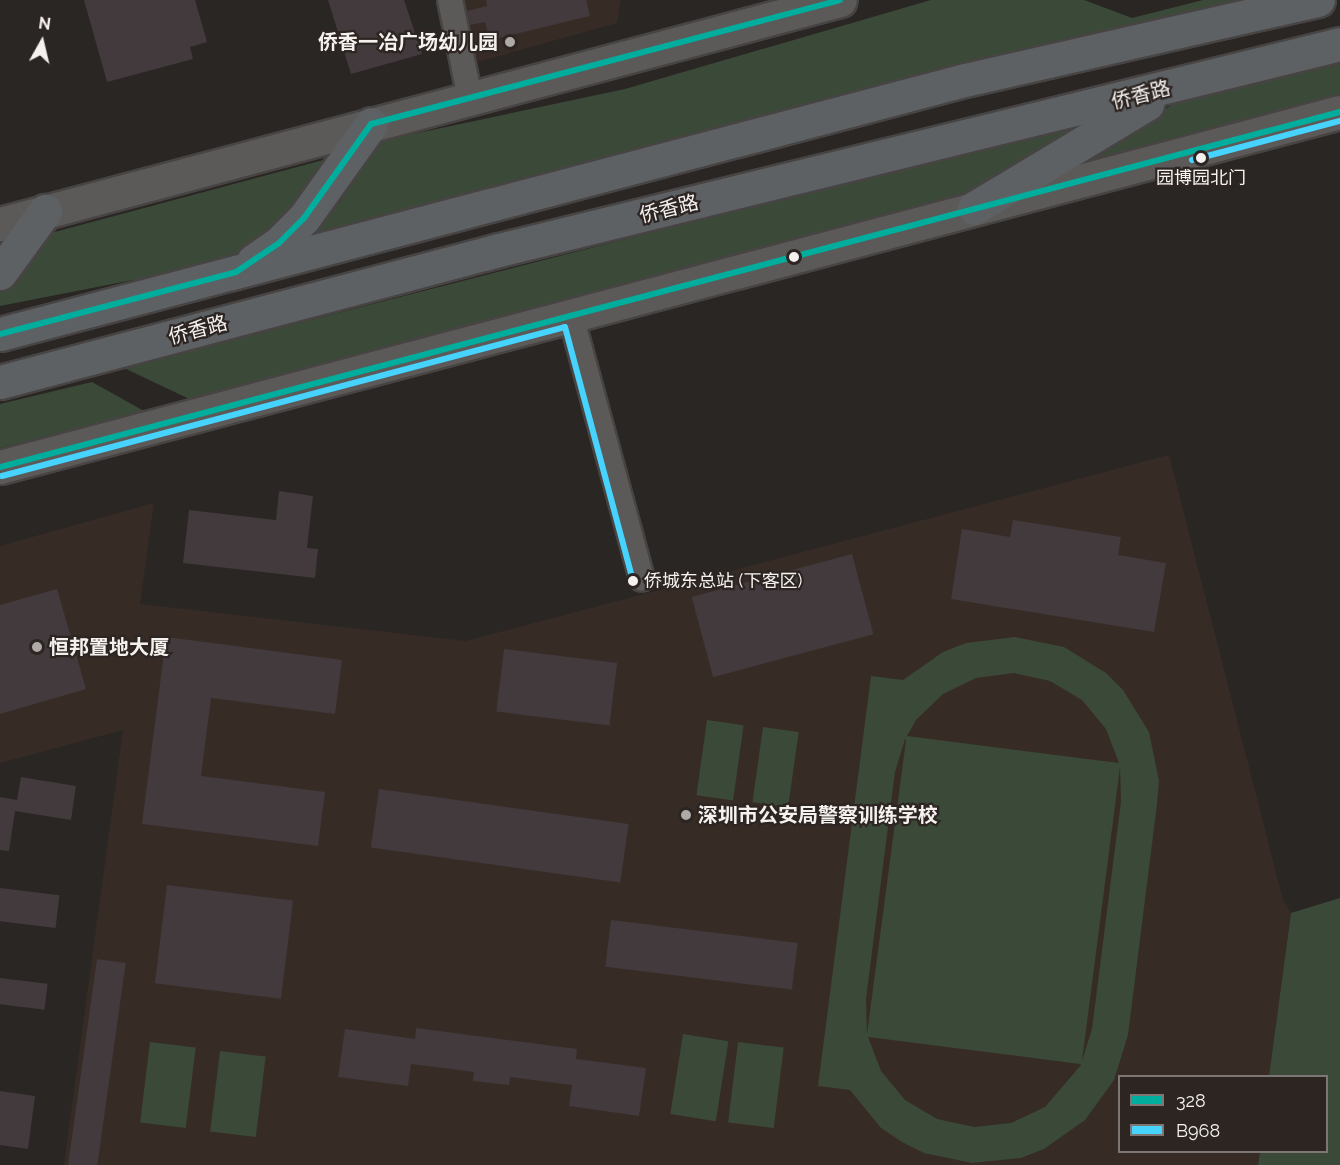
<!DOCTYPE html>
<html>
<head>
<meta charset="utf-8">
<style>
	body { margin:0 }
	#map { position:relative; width:1340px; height:1165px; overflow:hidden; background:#2a2624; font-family:Raleway,"Noto Sans SC",sans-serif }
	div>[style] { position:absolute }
	.built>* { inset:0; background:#372b26 }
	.green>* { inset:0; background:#3b4938; transform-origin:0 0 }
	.building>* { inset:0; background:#423a3d; transform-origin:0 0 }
	.roads { filter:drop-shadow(2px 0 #474443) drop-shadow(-2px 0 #474443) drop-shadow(0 2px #474443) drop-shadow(0 -2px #474443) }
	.minor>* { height:24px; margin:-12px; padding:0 12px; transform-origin:12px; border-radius:12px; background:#5c5a59 }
	.secondary>* { height:33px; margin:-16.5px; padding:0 16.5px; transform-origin:16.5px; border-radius:16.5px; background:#5c5a59 }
	.primary>* { height:33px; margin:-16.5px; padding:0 16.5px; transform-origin:16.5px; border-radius:16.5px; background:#5d6164 }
	.bus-1>* { height:6px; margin:-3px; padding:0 3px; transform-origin:3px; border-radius:3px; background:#01ad9c }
	.bus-2>* { height:6px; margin:-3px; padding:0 3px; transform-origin:3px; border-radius:3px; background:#46d4ff }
	.dots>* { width:16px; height:16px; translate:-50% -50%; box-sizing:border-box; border:3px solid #2c2522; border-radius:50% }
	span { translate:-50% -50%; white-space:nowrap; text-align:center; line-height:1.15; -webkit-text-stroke:4.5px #2c2522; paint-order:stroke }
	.bus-label { font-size:18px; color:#f5f1ef }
	.left { translate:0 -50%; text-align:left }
	.poi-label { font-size:20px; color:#f5f1ef; font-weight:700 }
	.right { translate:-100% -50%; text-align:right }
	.street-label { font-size:20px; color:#f5f1ef }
	.legend { position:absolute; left:1118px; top:1075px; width:210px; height:78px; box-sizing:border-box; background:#2c2522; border:2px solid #7c7774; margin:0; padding:8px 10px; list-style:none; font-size:18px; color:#f5f1ef }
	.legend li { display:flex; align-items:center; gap:12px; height:30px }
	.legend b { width:30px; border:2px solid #7c7774 }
	.north { position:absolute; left:12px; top:12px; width:60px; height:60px; -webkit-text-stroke:4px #2c2522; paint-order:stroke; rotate:8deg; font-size:16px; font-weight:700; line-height:24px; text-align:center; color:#f5f1ef }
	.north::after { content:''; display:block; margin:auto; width:21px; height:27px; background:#f5f1ef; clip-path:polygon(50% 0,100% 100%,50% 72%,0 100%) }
</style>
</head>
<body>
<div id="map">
	<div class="built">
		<i style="clip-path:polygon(460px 0,621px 0,617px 23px,478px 62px)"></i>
		<i style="clip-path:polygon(1169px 455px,1283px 900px,1291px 913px,1269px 1076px,1120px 1076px,1120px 1152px,1260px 1152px,1258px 1165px,64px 1165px,123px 730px,0 763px,0 546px,154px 503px,140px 604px,466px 641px)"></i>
	</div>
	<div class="green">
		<i style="clip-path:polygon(931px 0,1084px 0,1132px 18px,1203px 0,1241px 0,297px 242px,341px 201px,375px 142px,625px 89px)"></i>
		<i style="clip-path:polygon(1340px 57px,1340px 109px,1066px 167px,1184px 98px)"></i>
		<i style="clip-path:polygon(1100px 117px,965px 211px,200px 404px,124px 368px)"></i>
		<i style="clip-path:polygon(327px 159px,294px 212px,230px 261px,0 306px,0 289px,36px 237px)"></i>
		<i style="clip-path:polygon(92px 382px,144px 411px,0 448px,0 404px)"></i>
		<i style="clip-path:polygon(evenodd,1015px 637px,1064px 647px,1106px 673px,1123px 690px,1149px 732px,1159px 781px,1157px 804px,1128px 1035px,1114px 1080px,1085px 1120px,1044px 1149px,1021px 1158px,972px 1163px,924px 1153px,902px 1142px,881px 1128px,850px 1090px,818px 1086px,871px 676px,903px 680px,943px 652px,966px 643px,1015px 637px,1014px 673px,1050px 681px,1082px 700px,1106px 729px,1119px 763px,907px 736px,916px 720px,943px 694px,976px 678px,1014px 673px,1015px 637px,905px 739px,906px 740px,867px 1034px,866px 999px,895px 772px,905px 739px,1015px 637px,1120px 767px,1121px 801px,1092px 1029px,1082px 1061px,1120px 767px,1015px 637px,868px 1037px,1080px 1064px,1081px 1065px,1045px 1107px,1011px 1123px,974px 1127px,937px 1119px,905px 1100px,881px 1071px,868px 1037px)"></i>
		<i style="left:707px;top:720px;width:37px;height:76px;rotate:8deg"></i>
		<i style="left:763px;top:727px;width:36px;height:76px;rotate:8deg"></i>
		<i style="clip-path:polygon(1340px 898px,1340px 1165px,1258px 1165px,1260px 1152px,1326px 1152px,1326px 1076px,1269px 1076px,1291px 913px)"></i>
		<i style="left:683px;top:1034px;width:46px;height:81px;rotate:9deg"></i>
		<i style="left:150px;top:1042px;width:46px;height:81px;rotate:7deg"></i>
		<i style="left:738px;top:1042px;width:46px;height:81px;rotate:7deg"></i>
		<i style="left:220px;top:1051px;width:46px;height:81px;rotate:7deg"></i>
	</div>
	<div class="building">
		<i style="clip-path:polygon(84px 0,195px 0,207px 42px,190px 47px,193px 59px,107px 82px)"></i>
		<i style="clip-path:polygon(328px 0,404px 0,422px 54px,351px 74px)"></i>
		<i style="clip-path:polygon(486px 0,586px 0,590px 16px,490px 40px,485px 22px,470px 25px,467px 11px,487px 6px)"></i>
		<i style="clip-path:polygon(279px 491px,313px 496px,307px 548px,318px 549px,315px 578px,183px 563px,189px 510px,276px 520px)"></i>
		<i style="clip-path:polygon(1013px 520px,1121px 537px,1118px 555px,1166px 563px,1154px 632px,951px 599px,962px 529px,1010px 537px)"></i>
		<i style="left:852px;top:554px;width:83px;height:166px;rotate:75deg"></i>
		<i style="clip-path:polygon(57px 589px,86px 689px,0 714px,0 605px)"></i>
		<i style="clip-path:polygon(166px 637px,342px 660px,335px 714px,211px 698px,201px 776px,325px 792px,318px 846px,142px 824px)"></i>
		<i style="left:504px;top:649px;width:114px;height:63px;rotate:7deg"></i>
		<i style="clip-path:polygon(21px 777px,76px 786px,71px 820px,15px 811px,9px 851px,0 850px,0 797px,17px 800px)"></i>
		<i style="left:379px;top:789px;width:252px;height:59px;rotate:8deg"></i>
		<i style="left:167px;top:885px;width:127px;height:99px;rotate:7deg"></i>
		<i style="left:0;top:888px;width:60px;height:33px;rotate:7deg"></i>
		<i style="left:611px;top:920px;width:188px;height:47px;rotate:7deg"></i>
		<i style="left:97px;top:959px;width:29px;height:208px;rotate:8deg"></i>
		<i style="left:0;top:978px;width:48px;height:26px;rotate:7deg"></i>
		<i style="clip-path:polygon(416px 1028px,577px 1049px,576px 1059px,646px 1068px,639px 1116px,569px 1106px,572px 1085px,510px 1077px,509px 1085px,473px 1081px,474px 1072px,411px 1064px,408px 1086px,338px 1077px,345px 1029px,415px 1039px)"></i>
		<i style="clip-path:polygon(0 1091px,35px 1096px,28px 1149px,0 1145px)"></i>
	</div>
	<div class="roads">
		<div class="minor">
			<i style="left:450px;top:0;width:100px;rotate:78.5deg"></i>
			<i style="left:571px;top:316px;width:272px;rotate:74.9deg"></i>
		</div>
		<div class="secondary">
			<i style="left:0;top:224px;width:869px;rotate:-14.93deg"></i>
			<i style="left:0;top:467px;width:1386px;rotate:-14.84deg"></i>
		</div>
		<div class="primary">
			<i style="left:974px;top:208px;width:202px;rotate:-31deg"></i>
			<i style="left:253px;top:261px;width:32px;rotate:-35deg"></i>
			<i style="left:279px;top:243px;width:35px;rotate:-45deg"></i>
			<i style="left:304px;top:218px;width:115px;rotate:-54.5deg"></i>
			<i style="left:0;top:273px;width:77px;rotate:-54deg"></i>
			<i style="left:0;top:334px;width:998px;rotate:-14.75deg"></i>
			<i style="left:965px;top:80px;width:362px;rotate:-12.8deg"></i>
			<i style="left:0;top:382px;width:516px;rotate:-14.82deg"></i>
			<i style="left:499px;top:250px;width:866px;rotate:-13.76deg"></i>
		</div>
	</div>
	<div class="bus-1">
		<i style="left:0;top:334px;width:244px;rotate:-14.7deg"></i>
		<i style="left:236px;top:272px;width:52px;rotate:-34deg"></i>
		<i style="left:279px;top:243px;width:35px;rotate:-45deg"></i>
		<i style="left:304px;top:218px;width:115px;rotate:-54.5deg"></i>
		<i style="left:371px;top:124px;width:485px;rotate:-14.8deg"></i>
		<i style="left:0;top:467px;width:1386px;rotate:-14.84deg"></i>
	</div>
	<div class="bus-2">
		<i style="left:1192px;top:160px;width:153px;rotate:-14.8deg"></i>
		<i style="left:2px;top:476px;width:582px;rotate:-14.82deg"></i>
		<i style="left:565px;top:327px;width:263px;rotate:75deg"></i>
	</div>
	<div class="dots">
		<i style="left:510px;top:42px;background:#aeaaa8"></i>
		<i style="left:1201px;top:158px;background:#f5f1ef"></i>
		<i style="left:794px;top:257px;background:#f5f1ef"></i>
		<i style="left:633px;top:581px;background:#f5f1ef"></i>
		<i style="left:37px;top:647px;background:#aeaaa8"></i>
		<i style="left:686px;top:815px;background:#aeaaa8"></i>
	</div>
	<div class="bus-label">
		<span style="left:1201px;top:178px">园博园北门</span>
		<span class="left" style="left:644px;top:581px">侨城东总站 (下客区)</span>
	</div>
	<div class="poi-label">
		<span class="right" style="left:498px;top:42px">侨香一冶广场幼儿园</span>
		<span class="left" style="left:49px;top:647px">恒邦置地大厦</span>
		<span class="left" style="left:698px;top:815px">深圳市公安局警察训练学校</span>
	</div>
	<div class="street-label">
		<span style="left:1141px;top:95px;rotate:-14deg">侨香路</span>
		<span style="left:669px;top:209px;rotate:-14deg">侨香路</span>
		<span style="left:198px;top:330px;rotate:-15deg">侨香路</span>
	</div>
	<ul class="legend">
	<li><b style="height:8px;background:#01ad9c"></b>328</li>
	<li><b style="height:8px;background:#46d4ff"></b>B968</li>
	</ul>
	<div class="north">N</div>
</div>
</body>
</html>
